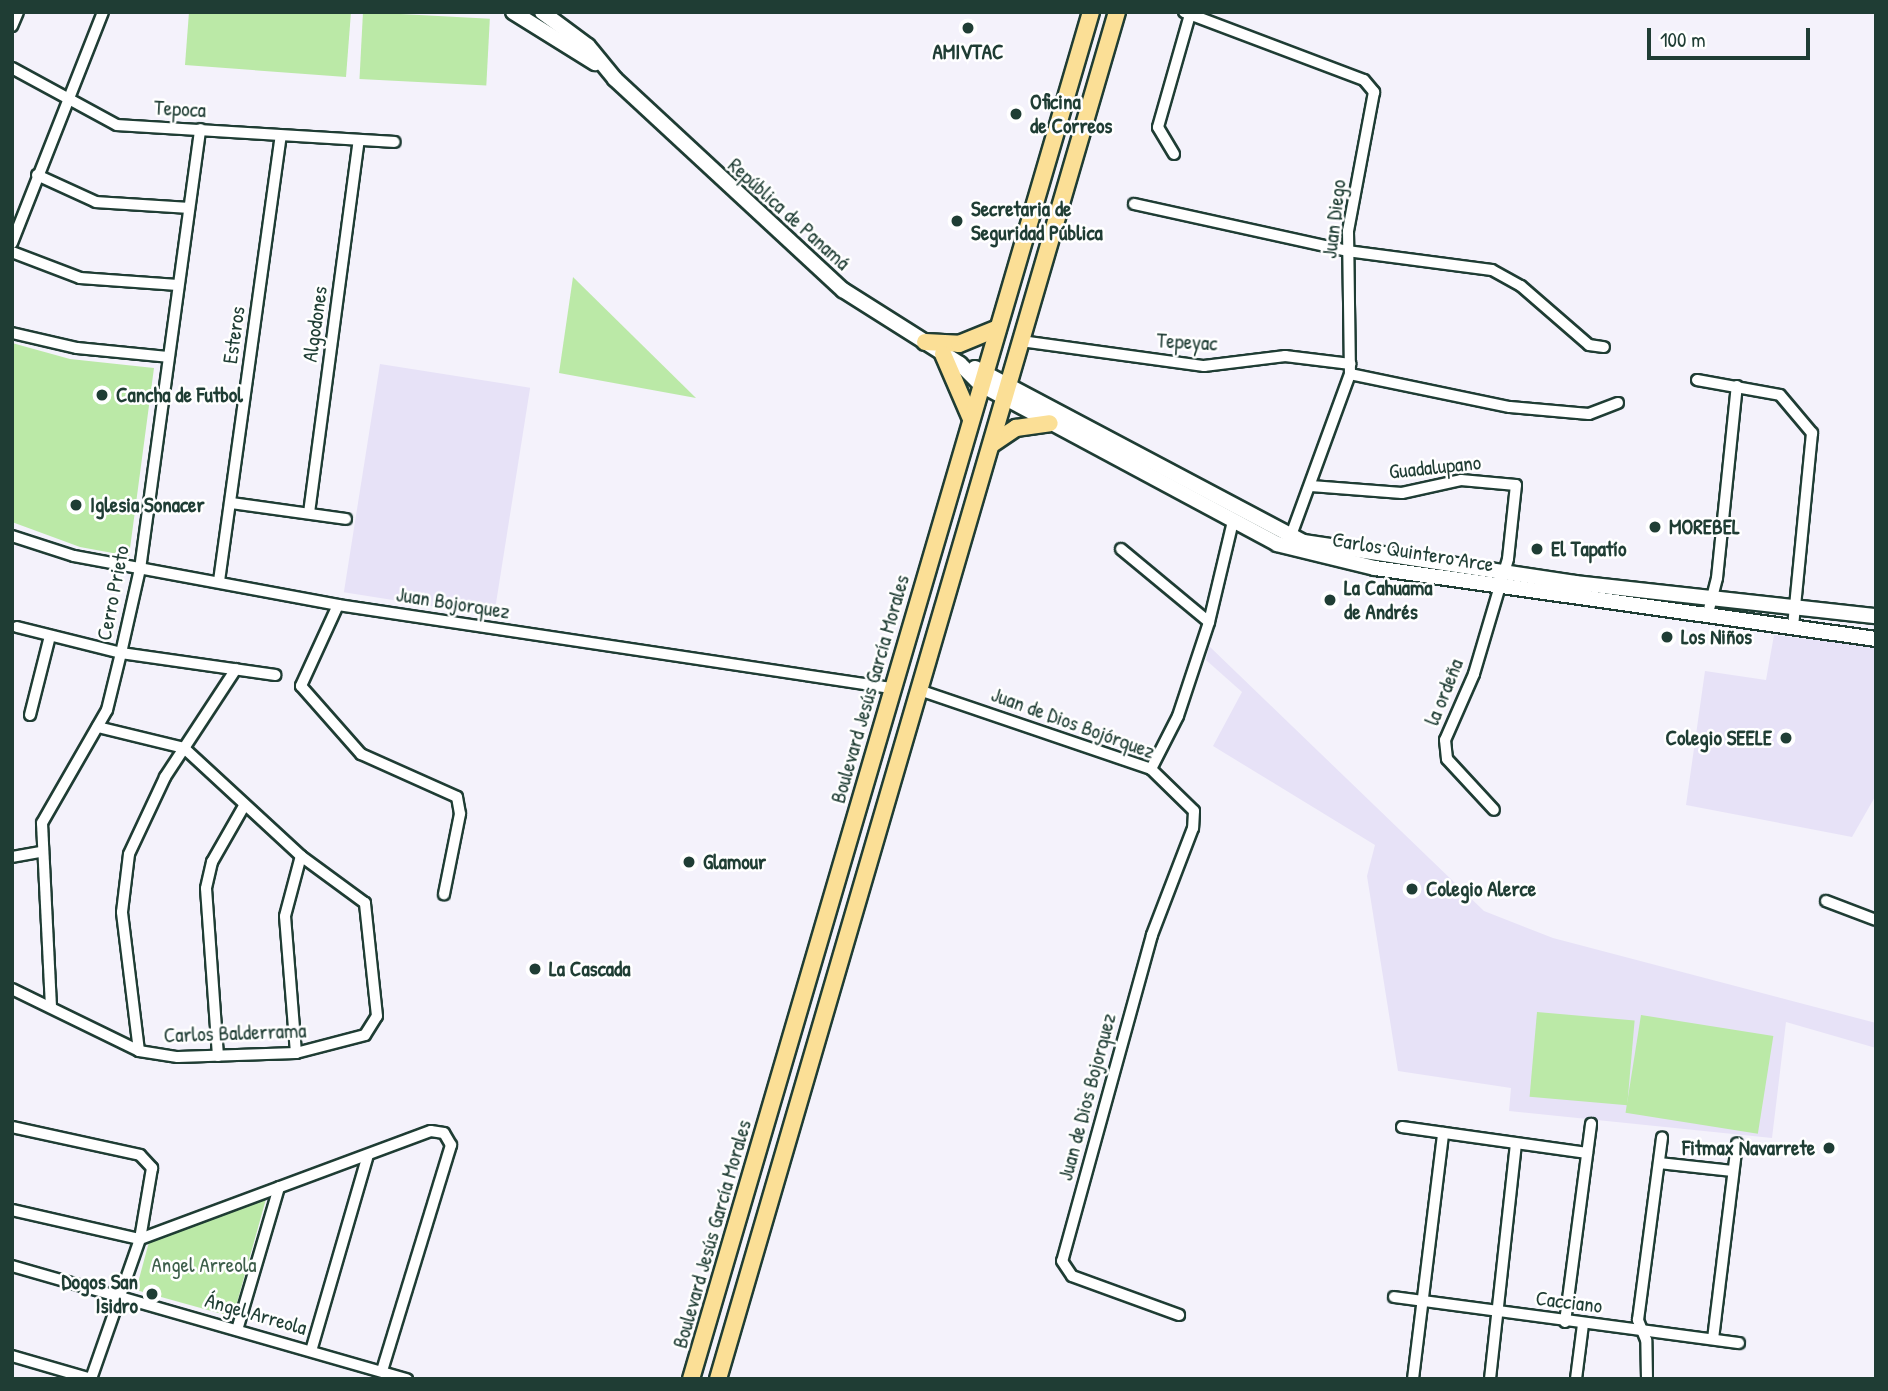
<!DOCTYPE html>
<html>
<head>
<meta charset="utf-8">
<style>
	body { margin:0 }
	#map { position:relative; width:1888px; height:1391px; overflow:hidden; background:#f4f2fb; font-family:"Patrick Hand",sans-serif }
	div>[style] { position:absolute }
	.built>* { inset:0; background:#e7e2f7; transform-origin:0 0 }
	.green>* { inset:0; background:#bbe9a7; transform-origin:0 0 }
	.roads { filter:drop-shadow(2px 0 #1f3d34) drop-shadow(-2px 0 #1f3d34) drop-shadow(0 2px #1f3d34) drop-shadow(0 -2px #1f3d34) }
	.minor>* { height:10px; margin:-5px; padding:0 5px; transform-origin:5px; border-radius:5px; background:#fff }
	.secondary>* { height:14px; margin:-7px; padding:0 7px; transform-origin:7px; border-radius:7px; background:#fff }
	.primary>* { height:16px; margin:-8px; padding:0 8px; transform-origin:8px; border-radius:8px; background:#fbdf96 }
	.dots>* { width:19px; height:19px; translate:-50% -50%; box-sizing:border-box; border:4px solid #fff; border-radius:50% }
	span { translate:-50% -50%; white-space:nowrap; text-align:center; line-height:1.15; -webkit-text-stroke:5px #fff; paint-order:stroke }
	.poi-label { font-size:21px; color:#1f3d34; font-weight:700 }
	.left { translate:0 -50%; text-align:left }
	.right { translate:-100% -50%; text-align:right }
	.street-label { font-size:21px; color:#1f3d34 }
	.park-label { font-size:21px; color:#3e5f4b }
	.frame { position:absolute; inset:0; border:14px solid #1f3d34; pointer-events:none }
	.scale { position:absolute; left:1647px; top:28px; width:163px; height:32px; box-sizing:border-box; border:4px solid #1f3d34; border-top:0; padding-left:9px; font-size:21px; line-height:24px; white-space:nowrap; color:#1f3d34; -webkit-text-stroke:5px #fff; paint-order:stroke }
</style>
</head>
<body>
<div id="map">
	<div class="built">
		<i style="left:380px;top:364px;width:152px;height:231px;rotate:9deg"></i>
		<i style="clip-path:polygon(1774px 635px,1876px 647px,1876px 795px,1852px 837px,1686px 805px,1705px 671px,1766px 680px)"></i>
		<i style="clip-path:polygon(1209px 646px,1484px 911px,1553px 938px,1876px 1023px,1876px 1048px,1786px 1022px,1772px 1138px,1509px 1111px,1511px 1088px,1398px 1071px,1367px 876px,1375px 845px,1213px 746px,1242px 692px,1206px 660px)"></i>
	</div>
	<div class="green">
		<i style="clip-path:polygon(189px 12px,351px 12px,346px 77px,185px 65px)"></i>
		<i style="left:363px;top:12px;width:127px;height:67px;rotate:3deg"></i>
		<i style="clip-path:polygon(573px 277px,696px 398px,559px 373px)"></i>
		<i style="clip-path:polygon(12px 343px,70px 359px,154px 368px,129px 556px,80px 547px,12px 522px)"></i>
		<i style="left:1537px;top:1012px;width:98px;height:85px;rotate:5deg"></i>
		<i style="left:1641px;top:1015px;width:134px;height:99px;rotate:9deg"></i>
		<i style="clip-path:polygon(266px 1199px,233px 1317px,136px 1290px,149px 1242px)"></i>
	</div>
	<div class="roads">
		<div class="minor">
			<i style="left:1184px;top:12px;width:192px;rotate:20.7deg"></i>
			<i style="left:1364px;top:80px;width:16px;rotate:50deg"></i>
			<i style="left:1374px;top:92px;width:141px;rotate:100.6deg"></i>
			<i style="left:1348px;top:231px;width:143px;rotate:89.2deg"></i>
			<i style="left:1350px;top:374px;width:178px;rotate:110.1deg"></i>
			<i style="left:12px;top:26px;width:15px;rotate:-67deg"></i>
			<i style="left:12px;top:68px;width:119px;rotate:28.5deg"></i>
			<i style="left:117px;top:125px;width:278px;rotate:3.5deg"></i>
			<i style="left:1174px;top:154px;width:31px;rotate:-121deg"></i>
			<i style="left:1158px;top:127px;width:116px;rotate:-74.1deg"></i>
			<i style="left:37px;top:175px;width:65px;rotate:24.6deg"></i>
			<i style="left:96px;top:202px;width:93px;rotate:3.7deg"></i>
			<i style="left:1134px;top:204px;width:218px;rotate:12.4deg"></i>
			<i style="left:1347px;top:251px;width:146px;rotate:7.5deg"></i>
			<i style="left:1492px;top:270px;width:33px;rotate:29deg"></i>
			<i style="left:1521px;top:286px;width:90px;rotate:40.9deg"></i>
			<i style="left:1589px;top:345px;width:15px;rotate:8deg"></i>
			<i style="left:12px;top:243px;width:248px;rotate:-68.5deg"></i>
			<i style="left:12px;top:252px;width:73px;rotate:20.9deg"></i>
			<i style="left:80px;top:278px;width:98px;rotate:4.1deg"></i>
			<i style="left:12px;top:333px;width:67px;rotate:13deg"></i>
			<i style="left:77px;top:348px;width:91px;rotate:5.6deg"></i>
			<i style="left:1021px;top:341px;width:185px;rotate:7.8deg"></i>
			<i style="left:1204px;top:366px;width:82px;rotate:-7deg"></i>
			<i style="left:1285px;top:356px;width:66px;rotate:6.9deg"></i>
			<i style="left:1350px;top:374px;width:163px;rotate:11.7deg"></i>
			<i style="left:1510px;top:407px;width:79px;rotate:5.1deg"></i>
			<i style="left:1589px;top:414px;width:31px;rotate:-21deg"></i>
			<i style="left:1697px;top:380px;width:84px;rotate:10.2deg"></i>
			<i style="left:1780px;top:395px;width:50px;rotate:49.9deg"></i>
			<i style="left:1812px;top:433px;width:195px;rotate:95.6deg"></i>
			<i style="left:1311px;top:486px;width:91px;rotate:4.4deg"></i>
			<i style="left:1402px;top:493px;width:60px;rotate:-12.4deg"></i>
			<i style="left:1461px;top:480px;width:55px;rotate:5.2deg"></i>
			<i style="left:1516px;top:485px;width:74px;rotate:96.2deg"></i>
			<i style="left:1508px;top:559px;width:120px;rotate:106.5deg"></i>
			<i style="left:1474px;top:674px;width:72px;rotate:113.7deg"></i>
			<i style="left:1445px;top:740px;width:19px;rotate:84deg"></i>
			<i style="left:1447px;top:759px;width:69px;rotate:47.3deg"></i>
			<i style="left:231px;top:503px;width:116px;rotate:7.9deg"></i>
			<i style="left:309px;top:513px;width:376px;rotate:-82.4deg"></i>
			<i style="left:12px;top:536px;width:65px;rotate:17.9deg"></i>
			<i style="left:74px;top:556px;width:269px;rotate:10.5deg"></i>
			<i style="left:338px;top:605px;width:559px;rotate:8.54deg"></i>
			<i style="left:1121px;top:549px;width:114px;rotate:39.7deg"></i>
			<i style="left:219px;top:581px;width:449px;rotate:-82.1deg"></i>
			<i style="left:338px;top:605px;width:89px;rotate:114.6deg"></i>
			<i style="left:301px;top:686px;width:91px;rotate:48.6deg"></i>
			<i style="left:361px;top:754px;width:105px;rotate:24.1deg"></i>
			<i style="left:457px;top:797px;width:17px;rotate:80deg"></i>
			<i style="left:460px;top:814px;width:82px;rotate:101.3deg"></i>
			<i style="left:1707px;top:617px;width:40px;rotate:-75.6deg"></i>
			<i style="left:1717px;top:578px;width:193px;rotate:-84.1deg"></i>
			<i style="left:17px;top:627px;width:107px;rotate:14deg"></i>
			<i style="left:121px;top:653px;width:156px;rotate:8.1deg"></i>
			<i style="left:919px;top:690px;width:245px;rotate:18.8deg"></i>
			<i style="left:1151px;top:769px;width:60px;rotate:44.3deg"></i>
			<i style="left:1194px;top:811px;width:17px;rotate:93deg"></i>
			<i style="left:1193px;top:828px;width:115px;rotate:111deg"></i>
			<i style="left:1152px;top:935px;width:338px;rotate:105.4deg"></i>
			<i style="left:1062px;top:1261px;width:18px;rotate:56deg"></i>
			<i style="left:1072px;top:1276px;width:114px;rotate:20deg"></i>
			<i style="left:30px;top:715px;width:81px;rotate:-75.8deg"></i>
			<i style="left:1151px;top:769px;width:59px;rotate:-63deg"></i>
			<i style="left:1178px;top:716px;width:99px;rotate:-71.7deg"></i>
			<i style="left:1209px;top:622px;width:104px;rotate:-76.6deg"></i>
			<i style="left:12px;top:857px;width:27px;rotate:-10deg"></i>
			<i style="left:1826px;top:901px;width:53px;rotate:20.8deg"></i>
			<i style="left:12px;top:989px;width:141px;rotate:26deg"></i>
			<i style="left:139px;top:1051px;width:39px;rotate:9deg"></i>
			<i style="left:178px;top:1057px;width:118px;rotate:-1.9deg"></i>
			<i style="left:296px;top:1053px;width:71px;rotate:-14.6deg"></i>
			<i style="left:365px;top:1035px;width:22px;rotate:-58deg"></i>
			<i style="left:377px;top:1016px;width:114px;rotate:-96.1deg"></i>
			<i style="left:365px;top:903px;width:79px;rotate:-143.7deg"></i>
			<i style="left:301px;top:856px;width:159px;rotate:-137.3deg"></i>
			<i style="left:184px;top:748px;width:89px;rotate:-166.3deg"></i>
			<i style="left:51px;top:1007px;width:184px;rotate:-92.8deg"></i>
			<i style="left:42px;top:823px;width:130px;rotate:-60.1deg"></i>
			<i style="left:107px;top:710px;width:59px;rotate:-76.2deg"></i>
			<i style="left:121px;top:653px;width:86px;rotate:-77.3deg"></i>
			<i style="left:140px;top:569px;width:444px;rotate:-82.2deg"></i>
			<i style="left:139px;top:1051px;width:140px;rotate:-97deg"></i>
			<i style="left:122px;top:912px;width:58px;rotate:-83.1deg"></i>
			<i style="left:129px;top:854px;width:85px;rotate:-64.9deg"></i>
			<i style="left:165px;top:777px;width:129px;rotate:-56.7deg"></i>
			<i style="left:296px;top:1053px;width:137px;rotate:-94.6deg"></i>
			<i style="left:285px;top:916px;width:62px;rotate:-75.1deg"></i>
			<i style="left:218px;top:1056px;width:168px;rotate:-94.1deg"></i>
			<i style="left:206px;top:888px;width:27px;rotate:-77deg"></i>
			<i style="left:212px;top:862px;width:64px;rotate:-60.3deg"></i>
			<i style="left:12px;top:1127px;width:131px;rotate:12.3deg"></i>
			<i style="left:140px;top:1155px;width:18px;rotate:47deg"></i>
			<i style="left:152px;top:1168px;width:72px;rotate:99.6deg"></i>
			<i style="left:140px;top:1239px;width:148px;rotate:109.3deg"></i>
			<i style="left:1402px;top:1127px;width:187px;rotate:8deg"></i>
			<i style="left:1659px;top:1163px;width:74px;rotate:6.2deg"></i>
			<i style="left:12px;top:1210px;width:131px;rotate:12.8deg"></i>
			<i style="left:140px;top:1239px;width:310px;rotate:-20.4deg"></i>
			<i style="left:431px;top:1131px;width:13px;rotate:9deg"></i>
			<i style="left:444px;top:1133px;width:14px;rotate:60deg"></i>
			<i style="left:451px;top:1145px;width:236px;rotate:107deg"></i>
			<i style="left:12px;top:1266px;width:411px;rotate:16deg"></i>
			<i style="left:1394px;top:1297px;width:348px;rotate:7.6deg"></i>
			<i style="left:1565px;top:1322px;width:200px;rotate:-82.5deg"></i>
			<i style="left:237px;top:1330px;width:149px;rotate:-73.6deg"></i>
			<i style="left:1713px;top:1339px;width:197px;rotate:-83deg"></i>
			<i style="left:311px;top:1351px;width:204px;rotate:-73.8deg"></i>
			<i style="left:12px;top:1356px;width:82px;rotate:16.2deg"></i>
			<i style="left:1413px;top:1379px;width:248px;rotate:-83deg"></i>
			<i style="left:1490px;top:1379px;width:236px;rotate:-83.7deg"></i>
			<i style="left:1576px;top:1379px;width:55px;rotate:-82.7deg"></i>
			<i style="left:1647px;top:1379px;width:39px;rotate:-91deg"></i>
			<i style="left:1646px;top:1340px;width:22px;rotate:-112deg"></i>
			<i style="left:1638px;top:1320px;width:184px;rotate:-82.5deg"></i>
		</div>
		<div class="secondary">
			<i style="left:513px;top:12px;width:97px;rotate:31.9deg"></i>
			<i style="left:542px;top:12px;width:57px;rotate:36.5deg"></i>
			<i style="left:588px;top:46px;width:43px;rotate:50.7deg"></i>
			<i style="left:615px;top:79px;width:311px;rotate:42.8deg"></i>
			<i style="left:843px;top:290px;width:138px;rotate:32.3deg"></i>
			<i style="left:960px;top:364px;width:30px;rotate:45deg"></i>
			<i style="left:981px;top:385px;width:336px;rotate:28.2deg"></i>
			<i style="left:1277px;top:544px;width:101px;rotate:13.8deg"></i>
			<i style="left:1375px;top:568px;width:506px;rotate:8.07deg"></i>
			<i style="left:975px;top:368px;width:372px;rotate:27.9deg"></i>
			<i style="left:1304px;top:542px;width:274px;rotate:8.6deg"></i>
			<i style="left:1575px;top:583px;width:303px;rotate:6.3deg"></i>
		</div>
		<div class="primary">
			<i style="left:925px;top:342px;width:34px;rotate:3deg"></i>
			<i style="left:959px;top:344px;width:42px;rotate:-22.3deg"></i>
			<i style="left:943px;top:354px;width:71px;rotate:66.7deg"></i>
			<i style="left:992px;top:444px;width:29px;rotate:-34deg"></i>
			<i style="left:1016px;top:428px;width:34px;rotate:-8deg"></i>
			<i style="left:691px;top:1379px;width:1424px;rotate:-73.69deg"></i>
			<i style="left:718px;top:1379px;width:1424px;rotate:-73.73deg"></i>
		</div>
	</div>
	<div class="dots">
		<i style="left:968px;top:28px;background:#1f3d34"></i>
		<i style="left:1016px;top:114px;background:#1f3d34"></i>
		<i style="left:957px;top:221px;background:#1f3d34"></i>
		<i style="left:102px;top:395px;background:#1f3d34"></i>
		<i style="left:76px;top:505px;background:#1f3d34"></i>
		<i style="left:1655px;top:527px;background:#1f3d34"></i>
		<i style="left:1537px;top:549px;background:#1f3d34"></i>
		<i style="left:1330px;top:600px;background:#1f3d34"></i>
		<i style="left:1667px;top:637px;background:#1f3d34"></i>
		<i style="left:1786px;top:738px;background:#1f3d34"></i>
		<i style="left:689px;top:862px;background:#1f3d34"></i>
		<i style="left:1412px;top:889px;background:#1f3d34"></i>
		<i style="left:535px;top:969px;background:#1f3d34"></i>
		<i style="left:1829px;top:1148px;background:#1f3d34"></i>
		<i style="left:152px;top:1294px;background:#1f3d34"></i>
	</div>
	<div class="poi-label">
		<span style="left:968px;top:52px">AMIVTAC</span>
		<span class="left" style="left:1030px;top:114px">Oficina<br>de Correos</span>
		<span class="left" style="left:971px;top:221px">Secretaria de<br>Seguridad Pública</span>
		<span class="left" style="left:116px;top:395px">Cancha de Futbol</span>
		<span class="left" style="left:90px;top:505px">Iglesia Sonacer</span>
		<span class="left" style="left:1669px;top:527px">MOREBEL</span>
		<span class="left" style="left:1551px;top:549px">El Tapatío</span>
		<span class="left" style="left:1344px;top:600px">La Cahuama<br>de Andrés</span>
		<span class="left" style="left:1681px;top:637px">Los Niños</span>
		<span class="right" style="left:1772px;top:738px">Colegio SEELE</span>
		<span class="left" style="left:703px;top:862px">Glamour</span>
		<span class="left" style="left:1426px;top:889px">Colegio Alerce</span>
		<span class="left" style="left:549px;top:969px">La Cascada</span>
		<span class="right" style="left:1815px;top:1148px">Fitmax Navarrete</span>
		<span class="right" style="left:138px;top:1294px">Dogos San<br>Isidro</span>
	</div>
	<div class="street-label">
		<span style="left:180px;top:109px;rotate:3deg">Tepoca</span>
		<span style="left:789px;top:214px;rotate:42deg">República de Panamá</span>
		<span style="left:1334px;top:219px;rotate:-83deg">Juan Diego</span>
		<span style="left:315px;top:324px;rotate:-82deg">Algodones</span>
		<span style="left:234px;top:335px;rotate:-82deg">Esteros</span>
		<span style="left:1187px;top:342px;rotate:3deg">Tepeyac</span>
		<span style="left:1435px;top:467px;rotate:-6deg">Guadalupano</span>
		<span style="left:1413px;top:552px;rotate:9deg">Carlos Quintero Arce</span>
		<span style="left:113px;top:593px;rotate:-79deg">Cerro Prieto</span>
		<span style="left:453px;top:603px;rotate:9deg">Juan Bojorquez</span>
		<span style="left:870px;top:689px;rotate:-74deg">Boulevard Jesús García Morales</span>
		<span style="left:1444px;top:692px;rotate:-68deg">la ordeña</span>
		<span style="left:1073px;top:723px;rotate:20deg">Juan de Dios Bojórquez</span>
		<span style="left:235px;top:1033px;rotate:-2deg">Carlos Balderrama</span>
		<span style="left:1087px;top:1097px;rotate:-75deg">Juan de Dios Bojorquez</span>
		<span style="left:712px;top:1234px;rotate:-74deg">Boulevard Jesús García Morales</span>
		<span style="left:1569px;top:1302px;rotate:7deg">Cacciano</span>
		<span style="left:256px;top:1314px;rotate:16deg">Ángel Arreola</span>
	</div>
	<div class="park-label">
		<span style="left:204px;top:1265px">Angel Arreola</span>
	</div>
	<div class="frame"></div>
	<div class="scale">100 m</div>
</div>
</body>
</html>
